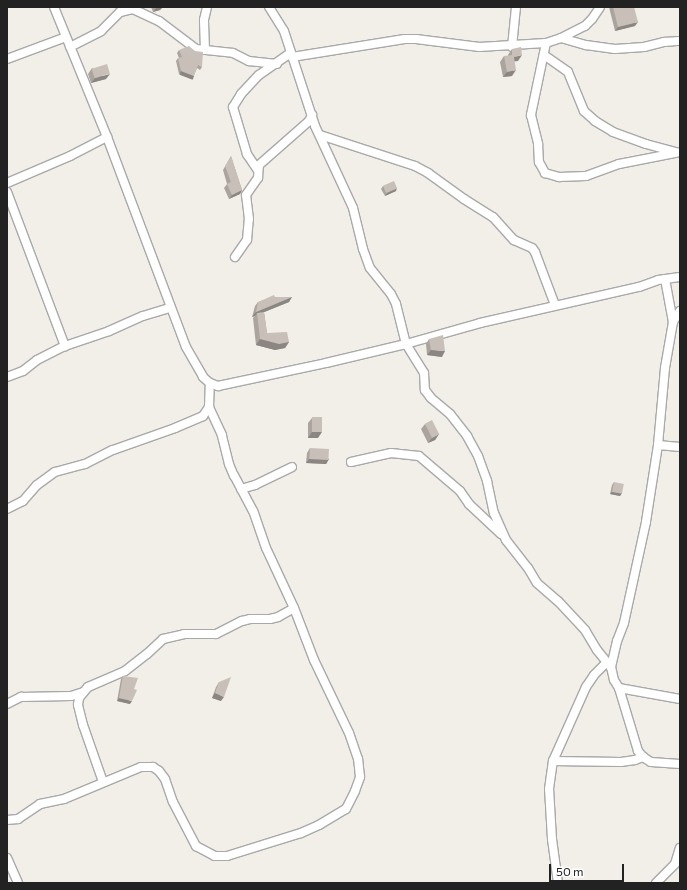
<!DOCTYPE html>
<html>
<head>
<meta charset="utf-8">
<style>
	body { margin:0 }
	#map { position:relative; width:687px; height:890px; overflow:hidden; background:#f2efe9; font-family:Commissioner,sans-serif }
	div>[style] { position:absolute }
	.roads { filter:drop-shadow(1px 0 #a9a9a9) drop-shadow(-1px 0 #a9a9a9) drop-shadow(0 1px #a9a9a9) drop-shadow(0 -1px #a9a9a9) }
	.minor>* { height:8px; margin:-4px; padding:0 4px; transform-origin:4px; border-radius:4px; background:#fff }
	.wall>* { inset:0; background:#aba49e }
	.shaded-wall>* { inset:0; background:#8b8681; transform-origin:0 0 }
	.building>* { inset:0; background:#c7bfb8; transform-origin:0 0 }
	span { translate:-50% -50%; white-space:nowrap; text-align:center; line-height:1.15; -webkit-text-stroke:3.5px #fff; paint-order:stroke }
	.frame { position:absolute; inset:0; border:8px solid #222; pointer-events:none }
	.scale { position:absolute; left:549px; top:864px; width:75px; height:18px; box-sizing:border-box; border:2px solid #222; border-top:0; padding-left:5px; font-size:12px; line-height:14px; white-space:nowrap; color:#222; -webkit-text-stroke:3px #fff; paint-order:stroke }
</style>
</head>
<body>
<div id="map">
	<div class="roads">
		<div class="minor">
			<i style="left:54px;top:7px;width:140px;rotate:67.8deg"></i>
			<i style="left:107px;top:137px;width:224px;rotate:69.4deg"></i>
			<i style="left:186px;top:347px;width:34px;rotate:60deg"></i>
			<i style="left:203px;top:377px;width:9px;rotate:41deg"></i>
			<i style="left:210px;top:383px;width:9px;rotate:21deg"></i>
			<i style="left:218px;top:386px;width:110px;rotate:-12deg"></i>
			<i style="left:326px;top:363px;width:82px;rotate:-13.4deg"></i>
			<i style="left:406px;top:344px;width:77px;rotate:-15.8deg"></i>
			<i style="left:480px;top:323px;width:163px;rotate:-12.8deg"></i>
			<i style="left:639px;top:287px;width:20px;rotate:-20deg"></i>
			<i style="left:658px;top:280px;width:22px;rotate:-8deg"></i>
			<i style="left:269px;top:7px;width:28px;rotate:58deg"></i>
			<i style="left:284px;top:31px;width:100px;rotate:71.9deg"></i>
			<i style="left:315px;top:126px;width:90px;rotate:65.1deg"></i>
			<i style="left:353px;top:208px;width:42px;rotate:76.3deg"></i>
			<i style="left:363px;top:249px;width:20px;rotate:70deg"></i>
			<i style="left:370px;top:268px;width:33px;rotate:51deg"></i>
			<i style="left:391px;top:294px;width:11px;rotate:63deg"></i>
			<i style="left:396px;top:304px;width:41px;rotate:76deg"></i>
			<i style="left:406px;top:344px;width:34px;rotate:58deg"></i>
			<i style="left:424px;top:373px;width:17px;rotate:87deg"></i>
			<i style="left:425px;top:390px;width:10px;rotate:53deg"></i>
			<i style="left:431px;top:398px;width:25px;rotate:40deg"></i>
			<i style="left:450px;top:414px;width:28px;rotate:52deg"></i>
			<i style="left:467px;top:436px;width:23px;rotate:61deg"></i>
			<i style="left:478px;top:456px;width:27px;rotate:70deg"></i>
			<i style="left:487px;top:481px;width:33px;rotate:78deg"></i>
			<i style="left:494px;top:513px;width:30px;rotate:66deg"></i>
			<i style="left:506px;top:540px;width:36px;rotate:52deg"></i>
			<i style="left:528px;top:568px;width:17px;rotate:59deg"></i>
			<i style="left:537px;top:583px;width:28px;rotate:41deg"></i>
			<i style="left:558px;top:601px;width:40px;rotate:47deg"></i>
			<i style="left:585px;top:630px;width:23px;rotate:59deg"></i>
			<i style="left:597px;top:650px;width:22px;rotate:51deg"></i>
			<i style="left:561px;top:38px;width:26px;rotate:16deg"></i>
			<i style="left:586px;top:45px;width:29px;rotate:8deg"></i>
			<i style="left:615px;top:49px;width:29px;rotate:-4deg"></i>
			<i style="left:644px;top:47px;width:21px;rotate:-14deg"></i>
			<i style="left:664px;top:42px;width:16px;rotate:-4deg"></i>
			<i style="left:546px;top:43px;width:74px;rotate:101.8deg"></i>
			<i style="left:531px;top:115px;width:30px;rotate:76deg"></i>
			<i style="left:538px;top:144px;width:18px;rotate:87deg"></i>
			<i style="left:539px;top:162px;width:13px;rotate:61deg"></i>
			<i style="left:545px;top:173px;width:15px;rotate:16deg"></i>
			<i style="left:559px;top:177px;width:27px;rotate:-2deg"></i>
			<i style="left:586px;top:176px;width:35px;rotate:-20deg"></i>
			<i style="left:619px;top:164px;width:62px;rotate:-11.1deg"></i>
			<i style="left:70px;top:47px;width:35px;rotate:-27deg"></i>
			<i style="left:101px;top:31px;width:27px;rotate:-45deg"></i>
			<i style="left:120px;top:12px;width:13px;rotate:-13deg"></i>
			<i style="left:133px;top:9px;width:29px;rotate:25deg"></i>
			<i style="left:159px;top:21px;width:46px;rotate:37.1deg"></i>
			<i style="left:196px;top:49px;width:37px;rotate:6deg"></i>
			<i style="left:233px;top:53px;width:18px;rotate:27deg"></i>
			<i style="left:249px;top:61px;width:28px;rotate:6deg"></i>
			<i style="left:512px;top:47px;width:40px;rotate:-84.3deg"></i>
			<i style="left:205px;top:50px;width:30px;rotate:-92deg"></i>
			<i style="left:204px;top:20px;width:13px;rotate:-77deg"></i>
			<i style="left:544px;top:55px;width:29px;rotate:35deg"></i>
			<i style="left:568px;top:72px;width:42px;rotate:67.7deg"></i>
			<i style="left:584px;top:111px;width:15px;rotate:42deg"></i>
			<i style="left:595px;top:121px;width:21px;rotate:31deg"></i>
			<i style="left:613px;top:132px;width:35px;rotate:20deg"></i>
			<i style="left:646px;top:144px;width:30px;rotate:15deg"></i>
			<i style="left:292px;top:57px;width:114px;rotate:-9.1deg"></i>
			<i style="left:405px;top:39px;width:11px"></i>
			<i style="left:416px;top:39px;width:64px;rotate:7.2deg"></i>
			<i style="left:479px;top:47px;width:67px;rotate:-3.4deg"></i>
			<i style="left:546px;top:43px;width:16px;rotate:-18deg"></i>
			<i style="left:561px;top:38px;width:27px;rotate:-27deg"></i>
			<i style="left:585px;top:26px;width:10px;rotate:-45deg"></i>
			<i style="left:592px;top:19px;width:14px;rotate:-56deg"></i>
			<i style="left:7px;top:59px;width:63px;rotate:-20.4deg"></i>
			<i style="left:320px;top:135px;width:100px;rotate:18.1deg"></i>
			<i style="left:415px;top:166px;width:15px;rotate:28deg"></i>
			<i style="left:428px;top:173px;width:44px;rotate:35.8deg"></i>
			<i style="left:464px;top:199px;width:34px;rotate:32deg"></i>
			<i style="left:493px;top:217px;width:31px;rotate:48deg"></i>
			<i style="left:514px;top:240px;width:20px;rotate:24deg"></i>
			<i style="left:532px;top:248px;width:5px;rotate:53deg"></i>
			<i style="left:535px;top:252px;width:57px;rotate:69.3deg"></i>
			<i style="left:257px;top:169px;width:18px;rotate:-124deg"></i>
			<i style="left:247px;top:154px;width:49px;rotate:-106.6deg"></i>
			<i style="left:233px;top:107px;width:15px;rotate:-58deg"></i>
			<i style="left:241px;top:94px;width:26px;rotate:-47deg"></i>
			<i style="left:259px;top:75px;width:39px;rotate:-35deg"></i>
			<i style="left:7px;top:183px;width:69px;rotate:-23.2deg"></i>
			<i style="left:70px;top:156px;width:42px;rotate:-27.2deg"></i>
			<i style="left:7px;top:192px;width:165px;rotate:69.4deg"></i>
			<i style="left:235px;top:257px;width:21px;rotate:-55deg"></i>
			<i style="left:247px;top:240px;width:21px;rotate:-85deg"></i>
			<i style="left:249px;top:219px;width:24px;rotate:-97deg"></i>
			<i style="left:246px;top:195px;width:21px;rotate:-55deg"></i>
			<i style="left:258px;top:178px;width:13px;rotate:-86deg"></i>
			<i style="left:259px;top:165px;width:67px;rotate:-41.3deg"></i>
			<i style="left:309px;top:121px;width:7px;rotate:-63deg"></i>
			<i style="left:665px;top:279px;width:44px;rotate:79.5deg"></i>
			<i style="left:673px;top:322px;width:47px;rotate:99.9deg"></i>
			<i style="left:665px;top:368px;width:77px;rotate:95.2deg"></i>
			<i style="left:658px;top:445px;width:78px;rotate:98.9deg"></i>
			<i style="left:646px;top:522px;width:103px;rotate:102.3deg"></i>
			<i style="left:624px;top:623px;width:19px;rotate:111deg"></i>
			<i style="left:617px;top:641px;width:27px;rotate:103deg"></i>
			<i style="left:611px;top:667px;width:13px;rotate:77deg"></i>
			<i style="left:614px;top:680px;width:9px;rotate:58deg"></i>
			<i style="left:619px;top:688px;width:66px;rotate:73.2deg"></i>
			<i style="left:638px;top:751px;width:8px;rotate:50deg"></i>
			<i style="left:643px;top:757px;width:9px;rotate:32deg"></i>
			<i style="left:651px;top:762px;width:29px;rotate:4deg"></i>
			<i style="left:673px;top:322px;width:13px;rotate:-58deg"></i>
			<i style="left:7px;top:377px;width:17px;rotate:-21deg"></i>
			<i style="left:23px;top:371px;width:18px;rotate:-38deg"></i>
			<i style="left:37px;top:360px;width:31px;rotate:-27deg"></i>
			<i style="left:65px;top:346px;width:46px;rotate:-18.8deg"></i>
			<i style="left:109px;top:331px;width:37px;rotate:-24deg"></i>
			<i style="left:143px;top:316px;width:28px;rotate:-17deg"></i>
			<i style="left:658px;top:445px;width:22px;rotate:5deg"></i>
			<i style="left:351px;top:462px;width:41px;rotate:-12.7deg"></i>
			<i style="left:391px;top:453px;width:28px;rotate:6deg"></i>
			<i style="left:419px;top:456px;width:54px;rotate:40.5deg"></i>
			<i style="left:460px;top:491px;width:16px;rotate:55deg"></i>
			<i style="left:469px;top:504px;width:44px;rotate:43.2deg"></i>
			<i style="left:241px;top:489px;width:15px;rotate:-16deg"></i>
			<i style="left:255px;top:485px;width:41px;rotate:-25.9deg"></i>
			<i style="left:7px;top:509px;width:18px;rotate:-27deg"></i>
			<i style="left:23px;top:501px;width:21px;rotate:-49deg"></i>
			<i style="left:37px;top:485px;width:22px;rotate:-36deg"></i>
			<i style="left:55px;top:472px;width:31px;rotate:-15deg"></i>
			<i style="left:85px;top:464px;width:31px;rotate:-27deg"></i>
			<i style="left:113px;top:450px;width:66px;rotate:-19.5deg"></i>
			<i style="left:175px;top:428px;width:30px;rotate:-23deg"></i>
			<i style="left:203px;top:416px;width:11px;rotate:-56deg"></i>
			<i style="left:209px;top:407px;width:24px;rotate:-88deg"></i>
			<i style="left:619px;top:688px;width:62px;rotate:10.2deg"></i>
			<i style="left:7px;top:704px;width:16px;rotate:-27deg"></i>
			<i style="left:21px;top:697px;width:50px;rotate:-1.1deg"></i>
			<i style="left:71px;top:696px;width:13px;rotate:-18deg"></i>
			<i style="left:553px;top:761px;width:68px;rotate:0.8deg"></i>
			<i style="left:621px;top:762px;width:14px;rotate:-8deg"></i>
			<i style="left:635px;top:760px;width:9px;rotate:-21deg"></i>
			<i style="left:103px;top:782px;width:60px;rotate:-109.3deg"></i>
			<i style="left:83px;top:725px;width:21px;rotate:-104deg"></i>
			<i style="left:78px;top:705px;width:7px;rotate:-82deg"></i>
			<i style="left:79px;top:698px;width:14px;rotate:-51deg"></i>
			<i style="left:88px;top:687px;width:40px;rotate:-23.4deg"></i>
			<i style="left:125px;top:671px;width:28px;rotate:-38deg"></i>
			<i style="left:147px;top:654px;width:22px;rotate:-43deg"></i>
			<i style="left:163px;top:639px;width:22px;rotate:-13deg"></i>
			<i style="left:184px;top:634px;width:32px"></i>
			<i style="left:216px;top:634px;width:29px;rotate:-27deg"></i>
			<i style="left:242px;top:621px;width:8px;rotate:-14deg"></i>
			<i style="left:250px;top:619px;width:20px"></i>
			<i style="left:270px;top:619px;width:8px;rotate:-14deg"></i>
			<i style="left:278px;top:617px;width:18px;rotate:-29deg"></i>
			<i style="left:7px;top:820px;width:11px;rotate:-5deg"></i>
			<i style="left:18px;top:819px;width:27px;rotate:-34deg"></i>
			<i style="left:40px;top:804px;width:25px;rotate:-12deg"></i>
			<i style="left:64px;top:799px;width:83px;rotate:-22.6deg"></i>
			<i style="left:141px;top:767px;width:12px"></i>
			<i style="left:153px;top:767px;width:7px;rotate:34deg"></i>
			<i style="left:159px;top:771px;width:10px;rotate:53deg"></i>
			<i style="left:165px;top:779px;width:24px;rotate:71deg"></i>
			<i style="left:173px;top:802px;width:50px;rotate:62.4deg"></i>
			<i style="left:196px;top:846px;width:21px;rotate:28deg"></i>
			<i style="left:215px;top:856px;width:12px"></i>
			<i style="left:227px;top:856px;width:77px;rotate:-17.3deg"></i>
			<i style="left:301px;top:833px;width:20px;rotate:-24deg"></i>
			<i style="left:319px;top:825px;width:31px;rotate:-31deg"></i>
			<i style="left:346px;top:809px;width:20px;rotate:-63deg"></i>
			<i style="left:355px;top:791px;width:15px;rotate:-70deg"></i>
			<i style="left:360px;top:777px;width:18px;rotate:-96deg"></i>
			<i style="left:358px;top:759px;width:28px;rotate:-109deg"></i>
			<i style="left:349px;top:733px;width:81px;rotate:-115.6deg"></i>
			<i style="left:314px;top:660px;width:56px;rotate:-111deg"></i>
			<i style="left:294px;top:608px;width:66px;rotate:-115deg"></i>
			<i style="left:266px;top:548px;width:39px;rotate:-109deg"></i>
			<i style="left:253px;top:511px;width:40px;rotate:-118deg"></i>
			<i style="left:234px;top:476px;width:13px;rotate:-113deg"></i>
			<i style="left:229px;top:464px;width:30px;rotate:-104deg"></i>
			<i style="left:222px;top:435px;width:31px;rotate:-115deg"></i>
			<i style="left:7px;top:858px;width:27px;rotate:66deg"></i>
			<i style="left:558px;top:883px;width:44px;rotate:-97.8deg"></i>
			<i style="left:552px;top:839px;width:50px;rotate:-93.4deg"></i>
			<i style="left:549px;top:789px;width:28px;rotate:-82deg"></i>
			<i style="left:553px;top:761px;width:81px;rotate:-66deg"></i>
			<i style="left:586px;top:687px;width:14px;rotate:-56deg"></i>
			<i style="left:594px;top:675px;width:17px;rotate:-45deg"></i>
			<i style="left:656px;top:883px;width:27px;rotate:-45deg"></i>
			<i style="left:675px;top:864px;width:17px;rotate:-73deg"></i>
		</div>
	</div>
	<div class="wall">
		<i style="clip-path:polygon(151px 7px,163px 7px,160px 10px,153px 12px)"></i>
		<i style="clip-path:polygon(609px 7px,634px 7px,635px 26px,615px 31px)"></i>
		<i style="clip-path:polygon(512px 49px,518px 61px,514px 61px,512px 76px,503px 77px,500px 62px,504px 56px,508px 56px,508px 55px)"></i>
		<i style="clip-path:polygon(179px 50px,202px 67px,200px 70px,197px 68px,192px 79px,179px 74px,176px 61px,178px 58px,179px 58px,177px 53px)"></i>
		<i style="clip-path:polygon(92px 68px,106px 79px,91px 83px,88px 74px)"></i>
		<i style="clip-path:polygon(231px 156px,242px 190px,240px 194px,229px 199px,224px 188px,227px 184px,223px 170px)"></i>
		<i style="clip-path:polygon(383px 186px,396px 191px,385px 196px,381px 189px)"></i>
		<i style="clip-path:polygon(275px 297px,292px 297px,289px 302px,264px 312px,267px 333px,289px 342px,285px 348px,275px 350px,256px 345px,253px 318px,255px 316px,252px 317px,255px 306px,258px 302px)"></i>
		<i style="clip-path:polygon(429px 339px,442px 357px,427px 355px,426px 344px)"></i>
		<i style="clip-path:polygon(312px 418px,318px 438px,308px 438px,308px 423px)"></i>
		<i style="clip-path:polygon(425px 424px,439px 434px,435px 440px,428px 443px,421px 429px)"></i>
		<i style="clip-path:polygon(310px 448px,329px 459px,326px 464px,306px 463px,307px 453px)"></i>
		<i style="clip-path:polygon(614px 482px,622px 493px,620px 496px,610px 494px,612px 485px)"></i>
		<i style="clip-path:polygon(123px 676px,130px 704px,117px 701px,121px 679px)"></i>
		<i style="clip-path:polygon(219px 682px,221px 701px,212px 698px,216px 687px)"></i>
	</div>
	<div class="shaded-wall">
		<i style="clip-path:polygon(157px 7px,163px 7px,160px 10px,153px 12px)"></i>
		<i style="clip-path:polygon(638px 22px,635px 26px,615px 31px,618px 27px)"></i>
		<i style="clip-path:polygon(522px 55px,518px 61px,510px 62px,514px 57px)"></i>
		<i style="clip-path:polygon(516px 70px,512px 76px,503px 77px,507px 72px)"></i>
		<i style="left:181px;top:71px;width:14px;height:4px;rotate:21deg"></i>
		<i style="clip-path:polygon(110px 74px,106px 79px,91px 83px,95px 78px)"></i>
		<i style="clip-path:polygon(397px 188px,396px 191px,385px 196px,387px 193px)"></i>
		<i style="clip-path:polygon(242px 190px,240px 194px,229px 199px,232px 195px)"></i>
		<i style="clip-path:polygon(292px 297px,289px 302px,257px 315px,257px 313px,255px 316px,252px 317px,256px 312px)"></i>
		<i style="clip-path:polygon(260px 339px,289px 342px,285px 348px,275px 350px,256px 345px)"></i>
		<i style="clip-path:polygon(431px 350px,445px 351px,442px 357px,427px 355px)"></i>
		<i style="clip-path:polygon(312px 432px,322px 432px,318px 438px,308px 438px)"></i>
		<i style="clip-path:polygon(439px 434px,435px 440px,428px 443px,432px 438px)"></i>
		<i style="clip-path:polygon(309px 459px,329px 459px,326px 464px,306px 463px)"></i>
		<i style="clip-path:polygon(612px 492px,622px 493px,620px 496px,610px 494px)"></i>
		<i style="clip-path:polygon(215px 693px,224px 697px,221px 701px,212px 698px)"></i>
		<i style="clip-path:polygon(119px 698px,132px 701px,130px 704px,117px 701px)"></i>
	</div>
	<div class="building">
		<i style="clip-path:polygon(613px 7px,634px 7px,638px 22px,618px 27px)"></i>
		<i style="clip-path:polygon(189px 46px,195px 51px,203px 52px,202px 67px,198px 65px,194px 76px,181px 71px,178px 58px,182px 57px,179px 50px)"></i>
		<i style="clip-path:polygon(521px 47px,522px 55px,514px 57px,516px 70px,507px 72px,504px 56px,512px 55px,512px 49px)"></i>
		<i style="left:107px;top:64px;width:10px;height:16px;rotate:73deg"></i>
		<i style="clip-path:polygon(231px 156px,242px 190px,232px 195px,227px 184px,231px 182px,225px 166px)"></i>
		<i style="left:394px;top:181px;width:8px;height:12px;rotate:67deg"></i>
		<i style="clip-path:polygon(274px 295px,275px 297px,292px 297px,256px 312px,258px 302px)"></i>
		<i style="clip-path:polygon(264px 312px,267px 333px,287px 332px,289px 342px,279px 344px,260px 339px,257px 313px)"></i>
		<i style="clip-path:polygon(443px 335px,445px 351px,431px 350px,429px 339px)"></i>
		<i style="left:322px;top:417px;width:15px;height:10px;rotate:90deg"></i>
		<i style="left:432px;top:420px;width:16px;height:8px;rotate:63deg"></i>
		<i style="left:310px;top:448px;width:19px;height:11px;rotate:3deg"></i>
		<i style="left:614px;top:482px;width:10px;height:10px;rotate:11deg"></i>
		<i style="clip-path:polygon(123px 676px,138px 678px,134px 689px,137px 690px,132px 701px,119px 698px)"></i>
		<i style="clip-path:polygon(231px 677px,224px 697px,215px 693px,219px 682px)"></i>
	</div>
	<div class="frame"></div>
	<div class="scale">50 m</div>
</div>
</body>
</html>
